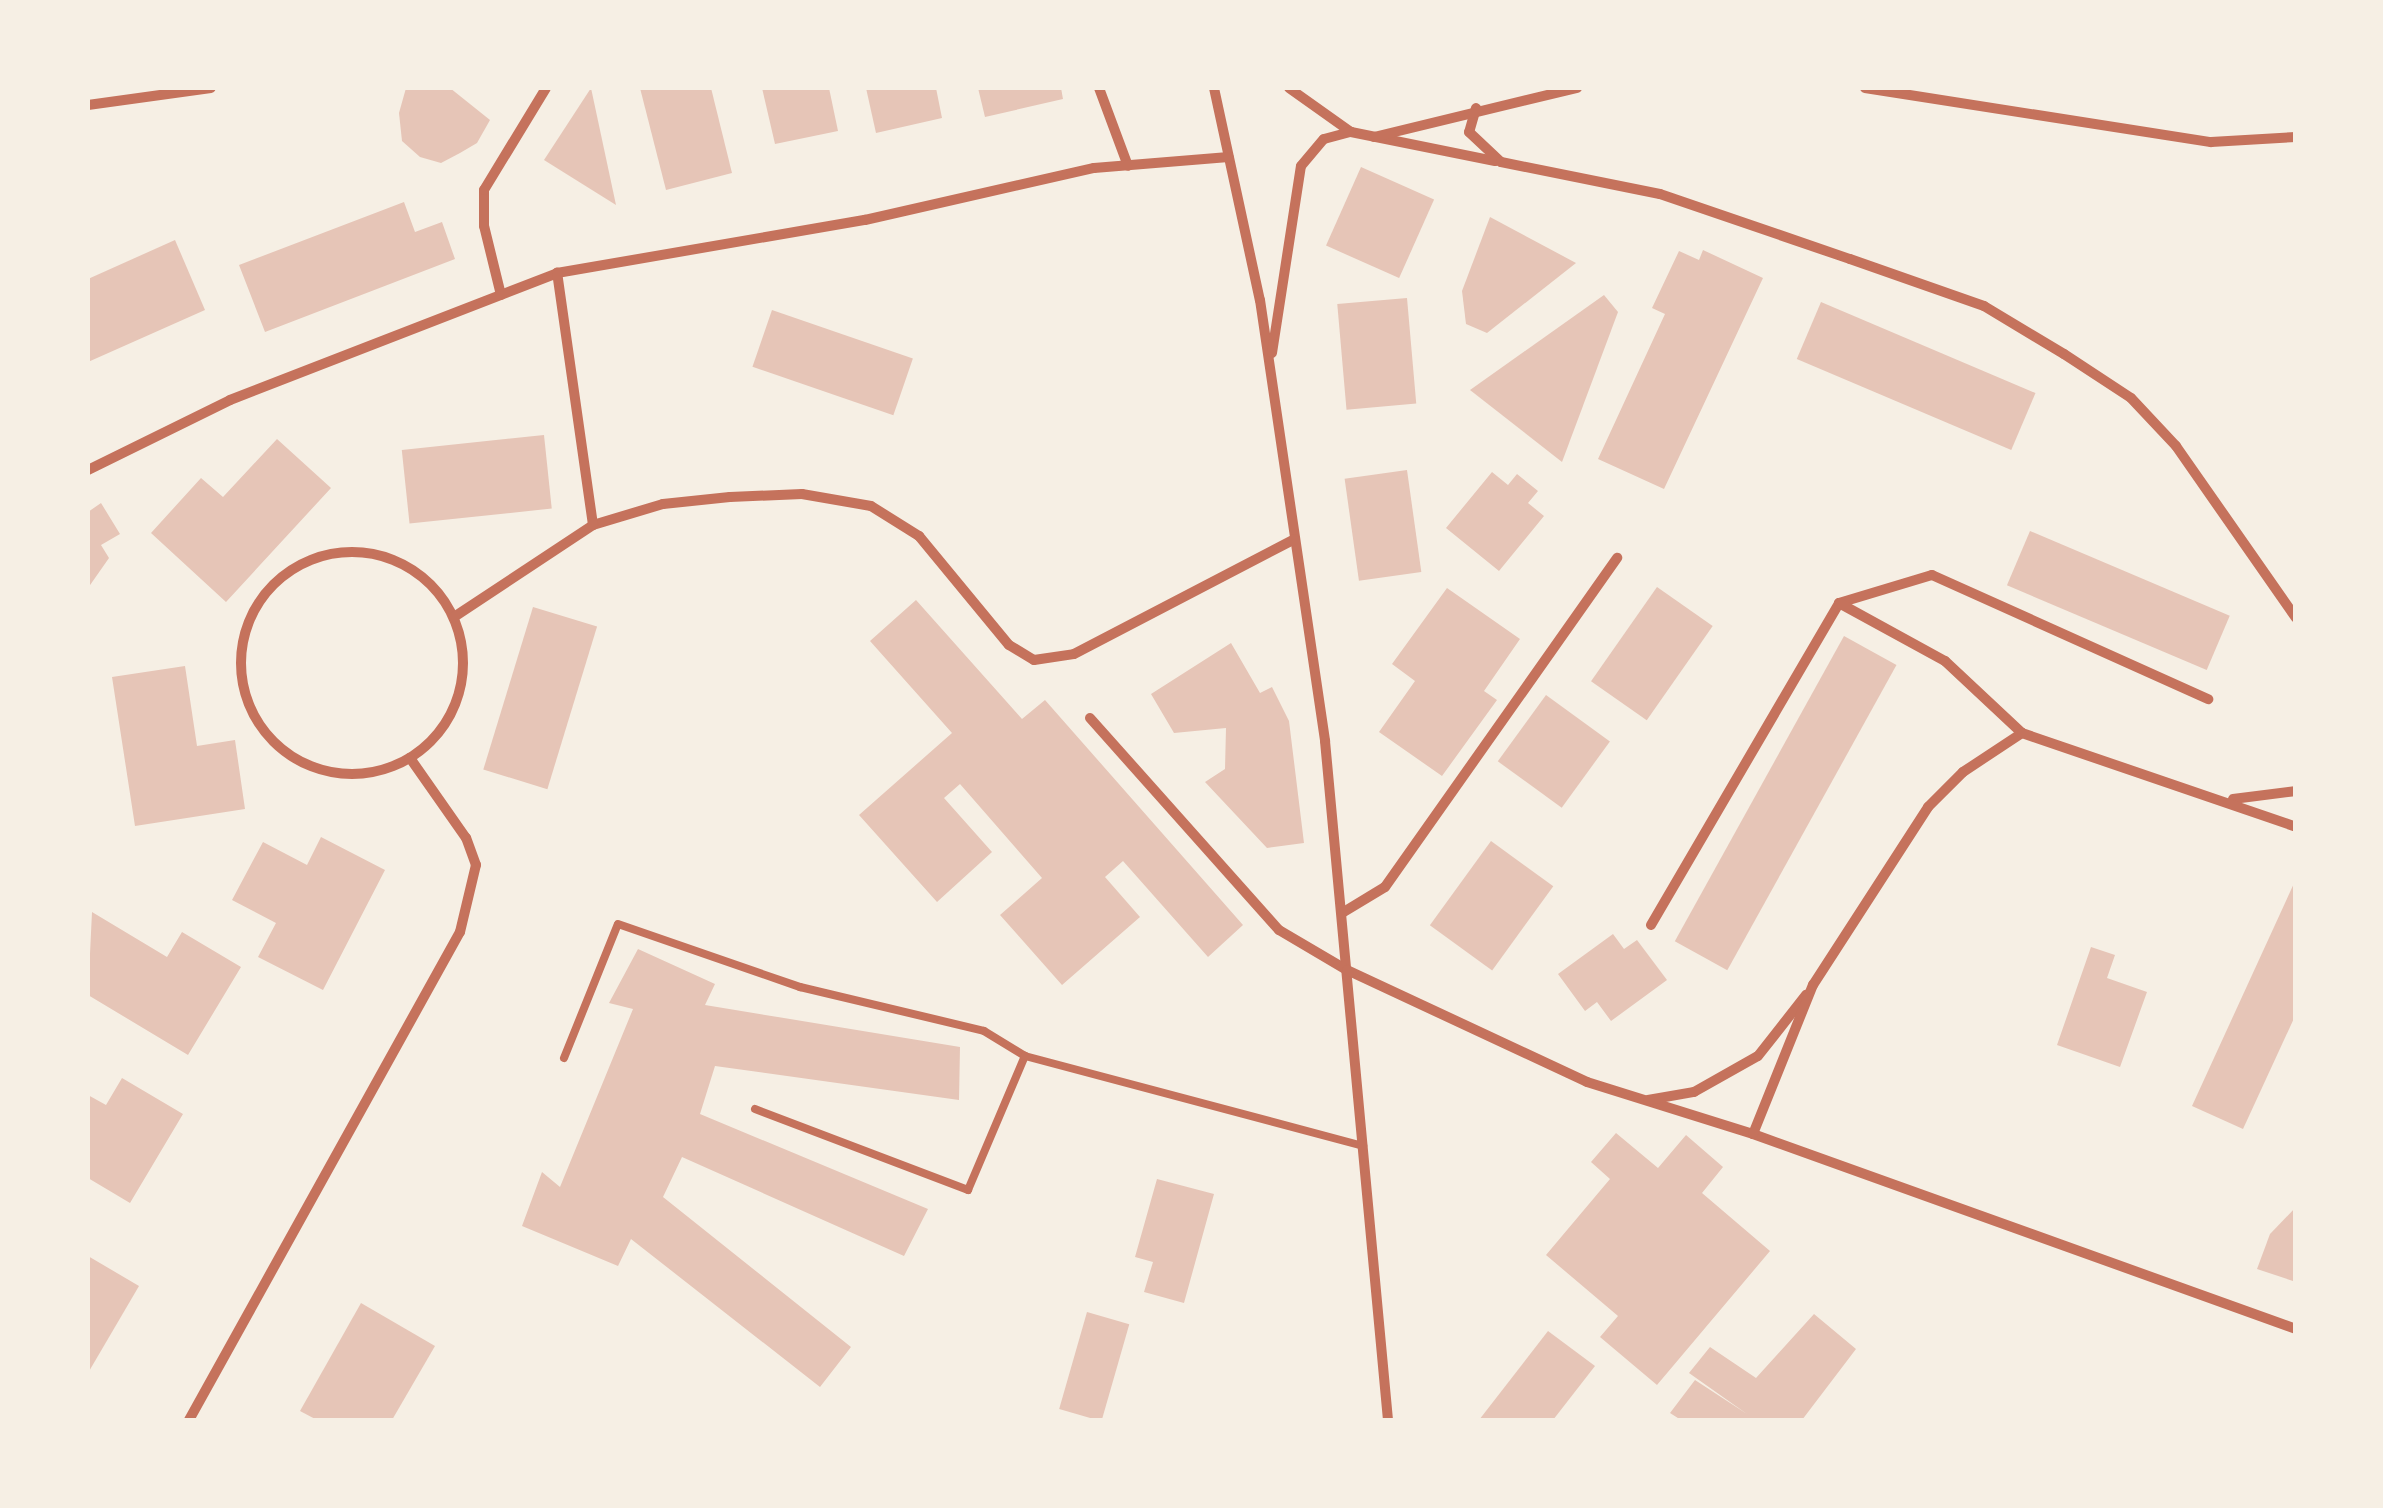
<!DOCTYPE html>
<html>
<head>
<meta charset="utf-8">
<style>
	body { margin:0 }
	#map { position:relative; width:2383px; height:1508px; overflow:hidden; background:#f6efe4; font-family:"PT Sans Narrow",sans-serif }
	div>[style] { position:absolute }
	.building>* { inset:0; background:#e6c5b7; transform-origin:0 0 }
	.service>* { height:8px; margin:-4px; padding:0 4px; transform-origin:4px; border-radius:4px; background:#c5725c }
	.minor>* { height:10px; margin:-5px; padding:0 5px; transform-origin:5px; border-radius:5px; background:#c5725c }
	.minor>.ring { margin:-5px; padding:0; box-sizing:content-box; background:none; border:10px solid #c5725c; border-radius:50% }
	span { translate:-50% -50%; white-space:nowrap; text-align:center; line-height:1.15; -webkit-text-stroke:10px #f6efe4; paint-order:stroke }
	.frame { position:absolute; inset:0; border:90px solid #f6efe4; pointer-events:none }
</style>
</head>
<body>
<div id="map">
	<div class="building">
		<i style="clip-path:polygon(406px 88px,450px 88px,490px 120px,477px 143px,460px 153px,441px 163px,420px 157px,402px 141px,399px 113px)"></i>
		<i style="clip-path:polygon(591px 88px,616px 205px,544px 160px)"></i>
		<i style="clip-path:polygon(640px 88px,711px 88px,732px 173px,666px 190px)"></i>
		<i style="clip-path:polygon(762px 88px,829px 88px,838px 131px,775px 144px)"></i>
		<i style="clip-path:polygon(866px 88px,936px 88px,942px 118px,876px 133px)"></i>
		<i style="clip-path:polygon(978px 88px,1061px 88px,1063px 99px,985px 117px)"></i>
		<i style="left:1361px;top:167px;width:80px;height:86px;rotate:24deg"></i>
		<i style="clip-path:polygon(404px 202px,415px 232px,442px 222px,455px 259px,265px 332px,239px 265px)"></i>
		<i style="clip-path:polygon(1490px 217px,1576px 263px,1487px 333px,1466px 324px,1462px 291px)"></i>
		<i style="clip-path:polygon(175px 240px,205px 310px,88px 362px,88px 279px)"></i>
		<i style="clip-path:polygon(1703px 250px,1763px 278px,1664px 489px,1598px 459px,1665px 314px,1652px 308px,1679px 251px,1699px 260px)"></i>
		<i style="clip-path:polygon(1604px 295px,1618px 312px,1562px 462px,1470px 390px)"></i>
		<i style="left:1407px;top:298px;width:106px;height:70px;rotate:85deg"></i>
		<i style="left:1821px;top:302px;width:233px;height:62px;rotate:23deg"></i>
		<i style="left:772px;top:310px;width:149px;height:60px;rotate:19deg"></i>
		<i style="left:544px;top:435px;width:74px;height:143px;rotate:84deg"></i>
		<i style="clip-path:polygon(277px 439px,331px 488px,226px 602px,151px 533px,201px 478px,223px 497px)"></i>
		<i style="left:1407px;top:470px;width:103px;height:63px;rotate:82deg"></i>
		<i style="clip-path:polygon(1492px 472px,1508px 485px,1517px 474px,1538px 491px,1528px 503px,1544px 516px,1499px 571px,1446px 528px)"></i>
		<i style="clip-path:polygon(101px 503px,120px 534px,101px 545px,109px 558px,88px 588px,88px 512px)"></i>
		<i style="left:2030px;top:531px;width:217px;height:59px;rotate:23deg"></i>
		<i style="left:1657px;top:587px;width:68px;height:115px;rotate:35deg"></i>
		<i style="clip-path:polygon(1447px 588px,1520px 639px,1484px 691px,1497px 700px,1442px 776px,1379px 732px,1415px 681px,1392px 664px)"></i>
		<i style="clip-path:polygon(916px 600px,1022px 719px,1045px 700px,1243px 925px,1208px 957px,1123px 861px,1105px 877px,1140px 917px,1062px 985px,1000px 915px,1042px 878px,960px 784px,944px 798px,992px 852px,937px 902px,859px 815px,952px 733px,870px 641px)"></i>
		<i style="left:533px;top:607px;width:67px;height:170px;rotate:17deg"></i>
		<i style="left:1844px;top:636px;width:60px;height:349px;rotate:29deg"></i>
		<i style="clip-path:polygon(1231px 643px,1260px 693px,1272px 687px,1289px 721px,1304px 843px,1267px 848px,1205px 782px,1225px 769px,1226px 728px,1174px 733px,1151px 694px)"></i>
		<i style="clip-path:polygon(185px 666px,197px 746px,235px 740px,245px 809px,135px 826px,112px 677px)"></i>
		<i style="left:1546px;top:695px;width:79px;height:82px;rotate:36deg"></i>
		<i style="clip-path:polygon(321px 837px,385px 870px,323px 990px,258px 957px,276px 923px,232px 900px,263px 842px,307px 865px)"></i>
		<i style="left:1491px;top:841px;width:77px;height:104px;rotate:36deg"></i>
		<i style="clip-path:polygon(2296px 879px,2296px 1014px,2243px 1129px,2192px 1106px)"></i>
		<i style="clip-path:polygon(92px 912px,167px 957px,182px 932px,241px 967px,188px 1055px,88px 995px)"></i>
		<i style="clip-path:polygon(1613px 934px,1624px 949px,1637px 940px,1667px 980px,1611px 1021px,1597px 1002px,1585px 1011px,1558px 974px)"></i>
		<i style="clip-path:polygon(2091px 947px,2115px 955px,2107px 978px,2147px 992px,2120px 1067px,2057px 1045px)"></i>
		<i style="clip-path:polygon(638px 949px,715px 984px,705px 1005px,960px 1047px,959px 1100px,715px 1066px,700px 1114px,928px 1209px,904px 1256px,682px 1157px,663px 1197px,851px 1347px,820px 1387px,631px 1239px,618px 1266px,522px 1226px,542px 1172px,560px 1187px,633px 1009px,609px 1003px)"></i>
		<i style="clip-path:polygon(122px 1078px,183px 1114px,130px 1203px,88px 1178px,88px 1095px,106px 1105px)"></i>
		<i style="clip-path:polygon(1616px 1133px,1658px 1168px,1686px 1135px,1723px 1167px,1702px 1193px,1770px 1251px,1657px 1385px,1600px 1337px,1618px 1316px,1546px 1255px,1610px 1179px,1591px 1162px)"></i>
		<i style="clip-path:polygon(1157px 1179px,1214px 1194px,1184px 1303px,1144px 1292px,1153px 1262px,1135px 1257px)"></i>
		<i style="clip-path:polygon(2296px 1207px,2296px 1282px,2257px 1269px,2270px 1234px)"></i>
		<i style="clip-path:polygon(88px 1256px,139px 1286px,88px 1373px)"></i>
		<i style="clip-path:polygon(361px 1303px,435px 1346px,392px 1420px,317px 1420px,300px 1411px)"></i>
		<i style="left:1087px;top:1312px;width:44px;height:101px;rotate:16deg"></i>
		<i style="clip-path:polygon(1814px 1314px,1856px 1349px,1802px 1420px,1681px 1420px,1670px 1413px,1695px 1380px,1747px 1414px,1689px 1373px,1710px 1347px,1756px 1378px)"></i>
		<i style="clip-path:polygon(1548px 1331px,1595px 1366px,1553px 1420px,1479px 1420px)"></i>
	</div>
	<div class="service">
		<i style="left:564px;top:1058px;width:144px;rotate:-68.1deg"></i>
		<i style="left:618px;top:924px;width:193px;rotate:19.1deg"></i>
		<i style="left:800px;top:987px;width:189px;rotate:13.4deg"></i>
		<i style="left:984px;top:1031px;width:48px;rotate:31.4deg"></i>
		<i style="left:1025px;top:1056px;width:350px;rotate:14.9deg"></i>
		<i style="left:755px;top:1109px;width:228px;rotate:20.8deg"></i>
		<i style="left:968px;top:1190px;width:146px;rotate:-67deg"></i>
	</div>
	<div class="minor">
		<i style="left:1099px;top:88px;width:83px;rotate:69.6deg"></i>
		<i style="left:1214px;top:88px;width:217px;rotate:77.8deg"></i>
		<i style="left:1260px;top:300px;width:446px;rotate:81.6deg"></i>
		<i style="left:1325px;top:741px;width:682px;rotate:84.7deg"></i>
		<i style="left:1289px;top:88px;width:76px;rotate:35.4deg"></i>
		<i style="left:1351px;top:132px;width:147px;rotate:11.4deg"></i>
		<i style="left:1865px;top:88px;width:350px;rotate:8.9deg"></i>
		<i style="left:2211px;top:142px;width:85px;rotate:-3.4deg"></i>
		<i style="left:88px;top:105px;width:124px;rotate:-7.9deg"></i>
		<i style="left:1476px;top:108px;width:25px;rotate:106deg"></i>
		<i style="left:1469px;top:132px;width:44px;rotate:43.2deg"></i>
		<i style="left:1501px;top:162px;width:162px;rotate:11.4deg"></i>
		<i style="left:1660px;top:194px;width:201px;rotate:18.9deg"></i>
		<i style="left:1850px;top:259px;width:142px;rotate:19.3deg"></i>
		<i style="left:1984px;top:306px;width:93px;rotate:31deg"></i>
		<i style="left:2064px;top:354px;width:80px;rotate:33.3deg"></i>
		<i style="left:2131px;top:398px;width:66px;rotate:46.8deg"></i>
		<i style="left:2176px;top:446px;width:210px;rotate:55.1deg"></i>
		<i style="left:1374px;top:137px;width:209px;rotate:-13.6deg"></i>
		<i style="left:501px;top:295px;width:71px;rotate:-103.8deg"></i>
		<i style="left:484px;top:226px;width:36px;rotate:-90deg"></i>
		<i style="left:484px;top:190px;width:119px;rotate:-58.7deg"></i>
		<i style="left:1272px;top:353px;width:189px;rotate:-81.2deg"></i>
		<i style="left:1301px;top:166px;width:35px;rotate:-50deg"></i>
		<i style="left:1324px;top:139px;width:28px;rotate:-15deg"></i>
		<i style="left:88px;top:470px;width:158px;rotate:-26.2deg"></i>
		<i style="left:230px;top:400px;width:351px;rotate:-21.2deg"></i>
		<i style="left:557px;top:273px;width:313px;rotate:-9.8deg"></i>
		<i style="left:865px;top:220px;width:235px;rotate:-12.8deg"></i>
		<i style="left:1094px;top:168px;width:135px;rotate:-4.7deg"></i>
		<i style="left:593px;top:525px;width:73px;rotate:-16.7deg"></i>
		<i style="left:663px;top:504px;width:67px;rotate:-6deg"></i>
		<i style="left:730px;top:497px;width:72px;rotate:-2.4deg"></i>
		<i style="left:802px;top:494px;width:70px;rotate:9.9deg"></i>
		<i style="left:871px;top:506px;width:57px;rotate:32deg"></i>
		<i style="left:919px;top:536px;width:141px;rotate:50.5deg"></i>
		<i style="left:1009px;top:645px;width:29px;rotate:31deg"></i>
		<i style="left:1034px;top:660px;width:40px;rotate:-8.5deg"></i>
		<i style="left:1074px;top:654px;width:249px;rotate:-27.5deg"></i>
		<i class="ring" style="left:241px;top:552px;width:212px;height:212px"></i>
		<i style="left:1839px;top:603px;width:97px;rotate:-16.8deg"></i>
		<i style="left:1932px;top:575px;width:303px;rotate:24.2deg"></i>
		<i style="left:454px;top:617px;width:167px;rotate:-33.5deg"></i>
		<i style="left:593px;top:525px;width:255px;rotate:-98.1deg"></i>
		<i style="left:1090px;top:718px;width:284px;rotate:48.3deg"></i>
		<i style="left:1279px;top:930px;width:79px;rotate:30.5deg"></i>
		<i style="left:1347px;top:970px;width:265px;rotate:25deg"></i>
		<i style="left:1587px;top:1082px;width:174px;rotate:17.4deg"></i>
		<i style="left:1753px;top:1134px;width:577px;rotate:19.75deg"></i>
		<i style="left:2233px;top:799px;width:64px;rotate:-7.2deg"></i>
		<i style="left:1342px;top:913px;width:50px;rotate:-31.2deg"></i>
		<i style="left:1385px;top:887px;width:403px;rotate:-54.8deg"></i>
		<i style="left:1651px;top:925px;width:373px;rotate:-59.7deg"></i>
		<i style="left:1839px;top:603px;width:121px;rotate:28.7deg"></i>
		<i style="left:1945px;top:661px;width:105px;rotate:43.1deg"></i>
		<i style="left:1648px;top:1100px;width:47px;rotate:-9.9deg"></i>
		<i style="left:1694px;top:1092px;width:73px;rotate:-29.4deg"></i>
		<i style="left:1758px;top:1056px;width:78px;rotate:-51.8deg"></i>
		<i style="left:1753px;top:1134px;width:161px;rotate:-68.1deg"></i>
		<i style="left:1813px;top:985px;width:212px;rotate:-57.1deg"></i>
		<i style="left:1928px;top:807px;width:49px;rotate:-45deg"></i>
		<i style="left:1963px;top:772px;width:71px;rotate:-33.5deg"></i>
		<i style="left:2022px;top:733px;width:290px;rotate:18.9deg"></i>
		<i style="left:189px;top:1420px;width:558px;rotate:-60.96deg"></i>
		<i style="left:460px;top:932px;width:69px;rotate:-76.6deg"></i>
		<i style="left:476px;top:865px;width:29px;rotate:-110deg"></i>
		<i style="left:466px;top:838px;width:98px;rotate:-125deg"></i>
	</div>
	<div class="frame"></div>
</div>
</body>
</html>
